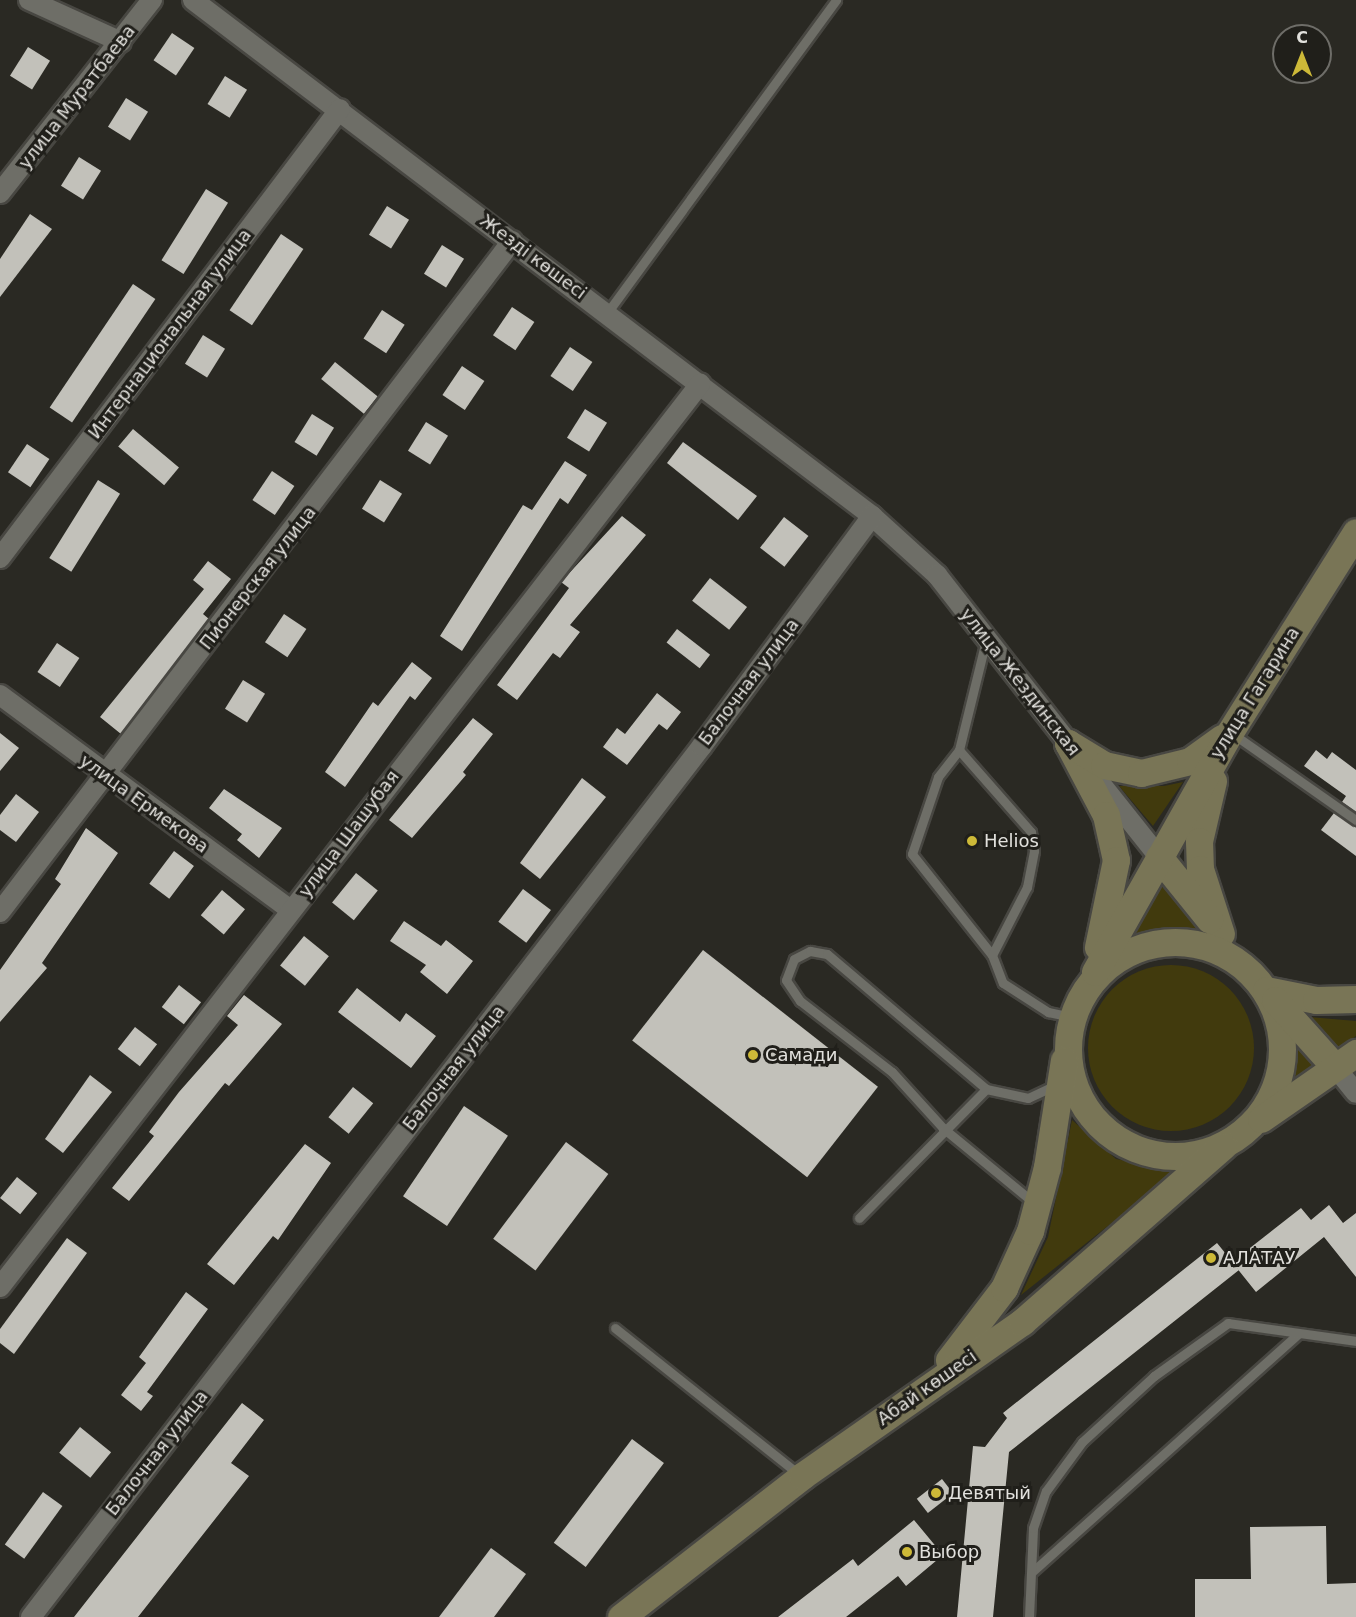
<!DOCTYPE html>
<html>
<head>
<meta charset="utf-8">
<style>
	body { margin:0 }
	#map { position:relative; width:1356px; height:1617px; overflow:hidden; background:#2a2923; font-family:"DejaVu Sans",sans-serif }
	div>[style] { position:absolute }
	.green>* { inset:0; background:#413a0d }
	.round { border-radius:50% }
	.building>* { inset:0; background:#c2c1ba; transform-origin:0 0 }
	.roads { filter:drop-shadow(2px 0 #484742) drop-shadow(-2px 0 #484742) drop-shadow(0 2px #484742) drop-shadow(0 -2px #484742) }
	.lane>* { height:9px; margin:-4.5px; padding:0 4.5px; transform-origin:4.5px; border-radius:4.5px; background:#6e6e67 }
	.street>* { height:20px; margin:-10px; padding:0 10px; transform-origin:10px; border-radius:10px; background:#6e6e67 }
	.secondary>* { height:27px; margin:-13.5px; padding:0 13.5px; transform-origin:13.5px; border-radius:13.5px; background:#797556 }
	.secondary>.ring { margin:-13.5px; padding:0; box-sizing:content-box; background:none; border:27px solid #797556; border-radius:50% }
	.dots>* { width:16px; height:16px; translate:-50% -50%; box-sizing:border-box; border:3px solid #201f1a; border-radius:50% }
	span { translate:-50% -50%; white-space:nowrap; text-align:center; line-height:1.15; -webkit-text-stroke:6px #201f1a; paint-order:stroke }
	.street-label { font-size:18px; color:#e2e1dd }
	.poi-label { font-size:18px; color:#e2e1dd }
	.left { translate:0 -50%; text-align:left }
	.north { position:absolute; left:1272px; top:24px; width:60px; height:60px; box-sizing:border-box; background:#201f1a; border:2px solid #6e6d68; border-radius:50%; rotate:0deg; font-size:16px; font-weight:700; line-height:24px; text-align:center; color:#e2e1dd }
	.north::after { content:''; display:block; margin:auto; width:21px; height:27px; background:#cdb938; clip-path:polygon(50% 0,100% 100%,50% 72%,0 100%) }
</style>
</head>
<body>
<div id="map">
	<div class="green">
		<i style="clip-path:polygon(1183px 782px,1153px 826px,1119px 786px,1164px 786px)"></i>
		<i style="clip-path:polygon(1161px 878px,1209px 933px,1146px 933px,1124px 939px)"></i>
		<i class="round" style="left:1088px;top:965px;width:166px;height:166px"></i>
		<i style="clip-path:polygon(1309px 1017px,1356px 1021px,1356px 1036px,1337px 1050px)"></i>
		<i style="clip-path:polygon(1286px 1034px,1316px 1067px,1280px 1093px,1287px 1056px)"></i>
		<i style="clip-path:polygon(1072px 1120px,1116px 1159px,1177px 1171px,1021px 1295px,1048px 1237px)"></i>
	</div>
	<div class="building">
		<i style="left:172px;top:33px;width:27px;height:33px;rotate:34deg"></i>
		<i style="left:28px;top:47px;width:26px;height:34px;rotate:32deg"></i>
		<i style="left:225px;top:76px;width:26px;height:33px;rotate:32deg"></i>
		<i style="left:126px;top:98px;width:26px;height:34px;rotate:32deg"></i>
		<i style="left:79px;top:157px;width:26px;height:34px;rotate:32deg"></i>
		<i style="left:206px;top:189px;width:26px;height:84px;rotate:32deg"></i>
		<i style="left:387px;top:206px;width:26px;height:34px;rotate:32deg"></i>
		<i style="clip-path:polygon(30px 214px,52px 229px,0 297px,0 259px)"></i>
		<i style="left:281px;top:234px;width:27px;height:92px;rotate:34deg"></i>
		<i style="left:442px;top:245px;width:26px;height:34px;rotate:32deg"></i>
		<i style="left:133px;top:284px;width:27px;height:149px;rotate:34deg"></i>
		<i style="left:512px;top:307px;width:27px;height:34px;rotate:34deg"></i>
		<i style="left:382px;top:310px;width:27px;height:34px;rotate:33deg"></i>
		<i style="left:203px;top:335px;width:26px;height:34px;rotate:32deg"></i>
		<i style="left:570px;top:347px;width:27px;height:35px;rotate:34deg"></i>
		<i style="left:335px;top:362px;width:55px;height:22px;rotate:39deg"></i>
		<i style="left:462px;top:366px;width:27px;height:35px;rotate:34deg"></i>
		<i style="left:585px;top:409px;width:26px;height:34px;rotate:32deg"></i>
		<i style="left:312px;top:414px;width:26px;height:33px;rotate:32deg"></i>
		<i style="left:426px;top:422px;width:26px;height:34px;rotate:32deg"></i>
		<i style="left:133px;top:429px;width:60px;height:23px;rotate:40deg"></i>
		<i style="clip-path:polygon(683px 442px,757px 496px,738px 520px,667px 463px)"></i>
		<i style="left:27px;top:444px;width:27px;height:34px;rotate:34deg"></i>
		<i style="clip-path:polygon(565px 461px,587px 475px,568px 504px,560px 498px,462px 651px,440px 636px,523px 505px,532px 510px)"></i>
		<i style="left:272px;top:471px;width:27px;height:35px;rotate:34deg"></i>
		<i style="left:98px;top:480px;width:26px;height:92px;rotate:32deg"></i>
		<i style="left:380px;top:480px;width:26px;height:34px;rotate:32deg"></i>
		<i style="clip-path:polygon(622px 516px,646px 535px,570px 625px,580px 632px,560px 658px,553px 653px,517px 700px,497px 685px,569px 588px,561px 582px)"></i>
		<i style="left:784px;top:517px;width:31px;height:39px;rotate:38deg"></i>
		<i style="clip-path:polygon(208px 561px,231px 579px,203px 614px,209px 619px,121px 734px,100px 717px,204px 589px,193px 580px)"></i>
		<i style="left:710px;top:578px;width:47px;height:29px;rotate:38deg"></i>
		<i style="left:284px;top:614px;width:27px;height:34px;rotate:34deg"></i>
		<i style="left:677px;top:629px;width:42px;height:17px;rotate:38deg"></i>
		<i style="left:57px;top:643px;width:27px;height:35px;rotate:34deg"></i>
		<i style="clip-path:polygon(412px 662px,432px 678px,415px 700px,410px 696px,345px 787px,325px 772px,373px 702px,378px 706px)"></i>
		<i style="left:243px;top:680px;width:26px;height:34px;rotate:32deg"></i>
		<i style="clip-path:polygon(657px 693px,681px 712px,667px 730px,659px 724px,627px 765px,603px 747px,617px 728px,625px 734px)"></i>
		<i style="clip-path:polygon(473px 718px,493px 734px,463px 772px,466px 775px,412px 838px,389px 820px)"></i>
		<i style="clip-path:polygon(0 733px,19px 748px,0 771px)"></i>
		<i style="clip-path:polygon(1316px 750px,1327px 759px,1332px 752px,1356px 770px,1356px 812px,1342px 802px,1346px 796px,1304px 766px)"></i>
		<i style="clip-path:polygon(582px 778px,606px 797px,540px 879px,520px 863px)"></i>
		<i style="clip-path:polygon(224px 789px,282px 828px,259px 858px,237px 840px,242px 834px,209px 808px)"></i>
		<i style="clip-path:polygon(16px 794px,39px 812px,16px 842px,0 830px,0 815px)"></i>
		<i style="clip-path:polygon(1334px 813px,1356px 827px,1356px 856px,1321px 830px)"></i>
		<i style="clip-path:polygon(86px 828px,118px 853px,42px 963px,47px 968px,0 1022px,0 970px,61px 884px,55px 879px)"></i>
		<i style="left:174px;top:851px;width:25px;height:41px;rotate:37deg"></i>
		<i style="left:356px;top:873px;width:28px;height:38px;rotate:39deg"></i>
		<i style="left:523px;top:889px;width:35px;height:41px;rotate:37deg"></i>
		<i style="left:222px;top:890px;width:30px;height:33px;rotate:40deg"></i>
		<i style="clip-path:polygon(404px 921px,441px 946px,446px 940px,473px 961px,447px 994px,420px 972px,426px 965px,390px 941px)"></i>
		<i style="left:304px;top:936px;width:32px;height:38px;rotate:39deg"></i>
		<i style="left:703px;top:950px;width:222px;height:115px;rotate:38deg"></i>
		<i style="left:179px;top:985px;width:28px;height:28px;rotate:38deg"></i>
		<i style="clip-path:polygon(357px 988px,400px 1022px,406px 1013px,436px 1036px,411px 1068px,338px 1012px)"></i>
		<i style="clip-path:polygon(244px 995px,282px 1024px,229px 1086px,225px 1083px,129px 1201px,112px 1188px,154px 1136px,149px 1132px,179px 1092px,238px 1025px,227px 1016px)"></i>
		<i style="left:135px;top:1027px;width:28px;height:28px;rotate:38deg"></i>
		<i style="clip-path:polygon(90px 1075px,112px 1092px,63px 1153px,45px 1139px)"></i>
		<i style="left:353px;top:1087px;width:26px;height:39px;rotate:39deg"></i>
		<i style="left:464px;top:1106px;width:53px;height:109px;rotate:34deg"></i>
		<i style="left:566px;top:1142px;width:53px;height:121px;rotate:37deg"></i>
		<i style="clip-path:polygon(305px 1144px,331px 1163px,278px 1240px,273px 1236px,234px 1285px,207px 1264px)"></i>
		<i style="left:17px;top:1177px;width:26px;height:27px;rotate:39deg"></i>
		<i style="clip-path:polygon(1329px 1205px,1343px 1223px,1356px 1213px,1356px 1277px,1324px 1237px,1256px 1292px,1232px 1262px,1301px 1208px,1311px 1220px)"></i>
		<i style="clip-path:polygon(67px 1238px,87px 1253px,14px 1354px,0 1343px,0 1329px)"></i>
		<i style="clip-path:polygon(1217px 1243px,1239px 1270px,1009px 1452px,993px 1617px,957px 1617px,973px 1446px,985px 1447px,1007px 1418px,1003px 1413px)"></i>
		<i style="clip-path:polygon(186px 1292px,208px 1309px,147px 1392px,153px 1396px,141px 1411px,121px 1395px,146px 1363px,139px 1357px)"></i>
		<i style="clip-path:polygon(242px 1403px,264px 1420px,231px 1463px,249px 1476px,138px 1617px,74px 1617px)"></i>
		<i style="left:80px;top:1427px;width:40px;height:33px;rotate:39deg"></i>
		<i style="left:632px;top:1439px;width:40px;height:130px;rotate:37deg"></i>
		<i style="left:942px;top:1479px;width:18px;height:32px;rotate:52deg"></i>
		<i style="left:43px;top:1492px;width:24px;height:65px;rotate:36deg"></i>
		<i style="clip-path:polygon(914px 1520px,943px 1555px,906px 1586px,898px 1576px,846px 1617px,778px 1617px,853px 1559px,858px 1566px)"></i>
		<i style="clip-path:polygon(1326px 1526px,1327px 1584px,1356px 1583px,1356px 1617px,1195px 1617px,1195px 1579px,1251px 1579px,1250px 1527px)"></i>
		<i style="clip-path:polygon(491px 1548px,526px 1574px,494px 1617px,439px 1617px)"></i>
	</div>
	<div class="roads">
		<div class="lane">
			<i style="left:607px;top:313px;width:388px;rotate:-53.8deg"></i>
			<i style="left:986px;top:640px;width:113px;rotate:103.8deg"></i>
			<i style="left:959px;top:750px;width:34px;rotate:128deg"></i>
			<i style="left:938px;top:777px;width:81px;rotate:108.7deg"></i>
			<i style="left:912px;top:854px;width:129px;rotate:51.6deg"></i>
			<i style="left:992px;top:955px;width:30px;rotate:69deg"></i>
			<i style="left:1003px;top:983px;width:54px;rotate:32.8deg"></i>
			<i style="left:1048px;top:1012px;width:25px;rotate:12deg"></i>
			<i style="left:1233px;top:734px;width:150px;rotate:35deg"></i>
			<i style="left:959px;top:750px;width:109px;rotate:48.7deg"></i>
			<i style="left:1031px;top:832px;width:19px;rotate:81deg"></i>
			<i style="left:1034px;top:851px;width:37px;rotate:101deg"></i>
			<i style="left:1027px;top:887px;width:76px;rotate:117.2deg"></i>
			<i style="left:1033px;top:1202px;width:117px;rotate:-140.6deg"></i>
			<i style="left:943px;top:1128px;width:76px;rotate:-132.3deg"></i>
			<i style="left:892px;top:1072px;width:116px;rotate:-142.3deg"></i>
			<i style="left:800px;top:1001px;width:25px;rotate:-124deg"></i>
			<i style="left:786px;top:980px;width:22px;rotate:-69deg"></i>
			<i style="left:794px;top:959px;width:18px;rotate:-27deg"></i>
			<i style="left:810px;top:951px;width:17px;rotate:10deg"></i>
			<i style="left:827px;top:954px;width:209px;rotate:40.3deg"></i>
			<i style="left:986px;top:1089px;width:43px;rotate:12.1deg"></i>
			<i style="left:1028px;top:1098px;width:31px;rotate:-25deg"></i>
			<i style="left:859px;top:1218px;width:181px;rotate:-45.4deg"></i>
			<i style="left:615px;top:1328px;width:236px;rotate:38.5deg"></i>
			<i style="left:1033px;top:1571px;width:356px;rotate:-41.8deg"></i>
			<i style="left:1029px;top:1617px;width:89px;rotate:-87.4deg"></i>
			<i style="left:1033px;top:1528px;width:39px;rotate:-71deg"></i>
			<i style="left:1046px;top:1491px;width:61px;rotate:-53.7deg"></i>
			<i style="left:1082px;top:1442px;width:98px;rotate:-42.5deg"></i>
			<i style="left:1154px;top:1376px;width:91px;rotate:-35.6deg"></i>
			<i style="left:1228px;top:1323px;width:129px;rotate:8deg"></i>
		</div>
		<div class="street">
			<i style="left:29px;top:0;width:101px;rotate:24.5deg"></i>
			<i style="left:193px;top:0;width:853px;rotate:37.23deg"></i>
			<i style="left:872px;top:516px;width:88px;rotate:42.2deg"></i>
			<i style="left:937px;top:575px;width:227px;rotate:52deg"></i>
			<i style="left:0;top:193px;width:246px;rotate:-51.8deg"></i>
			<i style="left:0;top:558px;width:563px;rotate:-52.87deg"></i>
			<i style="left:0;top:695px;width:362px;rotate:36.5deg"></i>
			<i style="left:1097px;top:779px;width:100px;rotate:51.5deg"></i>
			<i style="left:0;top:912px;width:844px;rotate:-52.65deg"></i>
			<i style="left:1335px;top:1067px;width:33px;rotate:51deg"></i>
			<i style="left:0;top:1287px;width:1143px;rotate:-52.22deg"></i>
			<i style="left:31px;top:1617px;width:1099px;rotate:-52.39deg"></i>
			<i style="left:702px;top:746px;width:286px;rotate:-53.5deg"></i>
		</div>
		<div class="secondary">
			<i style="left:1068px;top:743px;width:81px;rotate:62.2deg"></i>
			<i style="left:1106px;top:815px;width:46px;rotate:77.5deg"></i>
			<i style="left:1116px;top:860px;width:89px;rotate:101.7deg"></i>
			<i style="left:1068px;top:743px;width:42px;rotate:31.4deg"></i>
			<i style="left:1104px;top:765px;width:38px;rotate:12deg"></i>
			<i style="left:1141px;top:773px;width:50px;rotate:-13.8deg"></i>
			<i style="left:1190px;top:761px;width:39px;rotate:-36deg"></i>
			<i style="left:1213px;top:781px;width:62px;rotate:103.1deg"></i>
			<i style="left:1199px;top:841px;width:28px;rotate:88deg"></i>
			<i style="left:1200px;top:869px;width:68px;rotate:72.1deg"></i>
			<i style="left:1159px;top:857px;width:80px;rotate:51.1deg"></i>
			<i class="ring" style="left:1068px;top:942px;width:187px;height:187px"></i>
			<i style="left:1095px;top:972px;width:275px;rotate:-60.6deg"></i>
			<i style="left:1230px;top:732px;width:236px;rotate:-57.8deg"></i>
			<i style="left:1266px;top:990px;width:51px;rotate:11.3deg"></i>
			<i style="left:1316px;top:1000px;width:40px;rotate:-1.4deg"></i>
			<i style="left:1275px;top:1000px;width:90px;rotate:48.2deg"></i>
			<i style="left:1261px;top:1119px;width:116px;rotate:-34.8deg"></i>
			<i style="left:949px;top:1360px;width:91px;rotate:-52.6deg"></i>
			<i style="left:1004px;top:1288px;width:63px;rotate:-65.5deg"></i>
			<i style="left:1030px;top:1231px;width:66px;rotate:-75.1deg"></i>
			<i style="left:1047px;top:1167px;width:108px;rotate:-81deg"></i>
			<i style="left:621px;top:1617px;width:229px;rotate:-37.9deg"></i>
			<i style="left:802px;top:1476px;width:269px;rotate:-35deg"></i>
			<i style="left:1022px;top:1322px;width:267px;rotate:-41.2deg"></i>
		</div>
	</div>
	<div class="dots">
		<i style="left:972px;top:841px;background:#cdb938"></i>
		<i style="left:753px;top:1055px;background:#cdb938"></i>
		<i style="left:1211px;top:1258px;background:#cdb938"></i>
		<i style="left:936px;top:1493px;background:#cdb938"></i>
		<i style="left:907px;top:1552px;background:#cdb938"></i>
	</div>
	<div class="street-label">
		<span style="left:77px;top:97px;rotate:-52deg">улица Муратбаева</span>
		<span style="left:533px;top:257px;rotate:37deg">Жезді көшесі</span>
		<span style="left:170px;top:334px;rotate:-53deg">Интернациональная улица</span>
		<span style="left:258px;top:578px;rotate:-52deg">Пионерская улица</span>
		<span style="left:749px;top:682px;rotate:-53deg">Балочная улица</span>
		<span style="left:1020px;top:682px;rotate:52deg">улица Жездинская</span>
		<span style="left:1255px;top:693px;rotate:-58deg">улица Гагарина</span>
		<span style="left:144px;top:804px;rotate:36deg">улица Ермекова</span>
		<span style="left:349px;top:834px;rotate:-53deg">улица Шашубая</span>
		<span style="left:454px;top:1068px;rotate:-52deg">Балочная улица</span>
		<span style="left:927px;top:1388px;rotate:-35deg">Абай көшесі</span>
		<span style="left:157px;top:1453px;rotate:-52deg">Балочная улица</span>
	</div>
	<div class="poi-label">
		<span class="left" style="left:984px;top:841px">Helios</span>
		<span class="left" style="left:765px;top:1055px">Самади</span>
		<span class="left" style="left:1223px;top:1258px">АЛАТАУ</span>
		<span class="left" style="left:948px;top:1493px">Девятый</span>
		<span class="left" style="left:919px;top:1552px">Выбор</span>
	</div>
	<div class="north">С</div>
</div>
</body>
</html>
